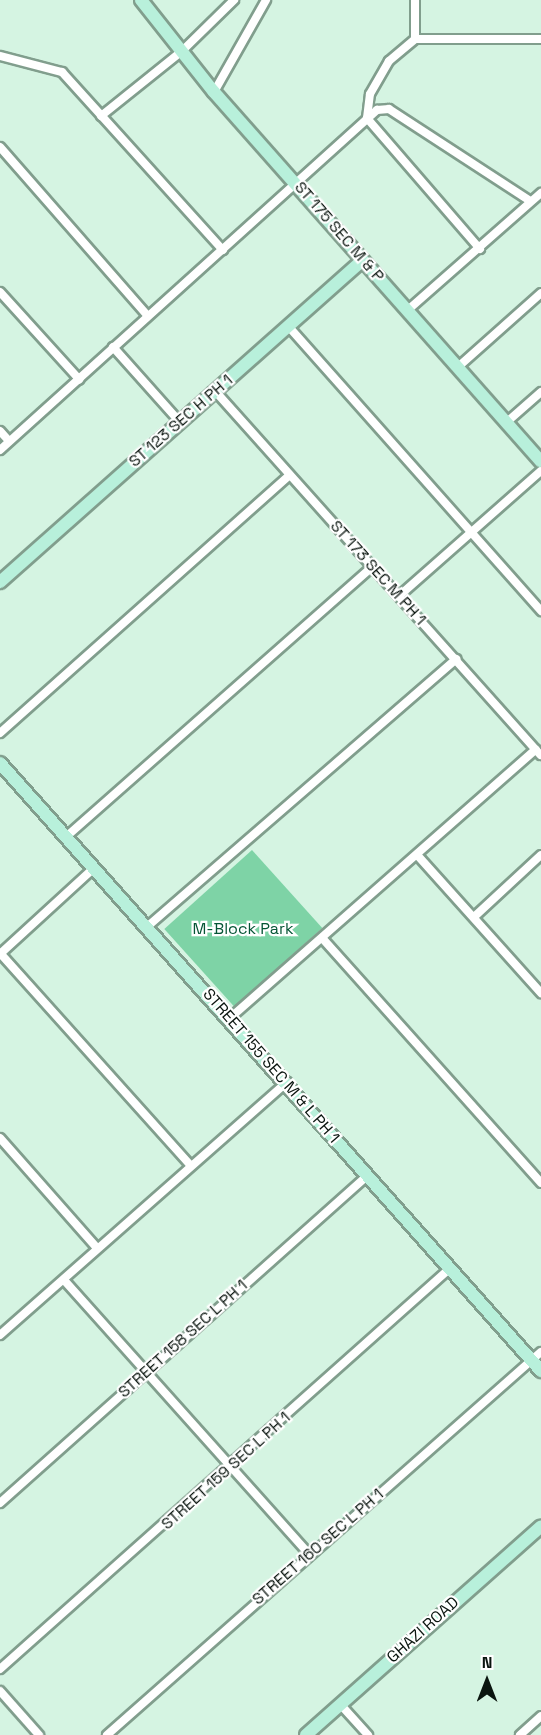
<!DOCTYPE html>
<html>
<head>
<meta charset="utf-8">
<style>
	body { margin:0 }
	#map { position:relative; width:541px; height:1735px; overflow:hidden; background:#d5f4e2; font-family:"Space Grotesk",sans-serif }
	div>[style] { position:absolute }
	.green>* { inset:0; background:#7ed3a6; transform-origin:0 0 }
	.roads { filter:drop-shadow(2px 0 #819e8d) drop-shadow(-2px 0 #819e8d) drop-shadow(0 2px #819e8d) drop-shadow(0 -2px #819e8d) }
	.street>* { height:8px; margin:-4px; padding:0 4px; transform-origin:4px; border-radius:4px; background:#fff }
	.secondary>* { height:12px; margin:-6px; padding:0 6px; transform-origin:6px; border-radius:6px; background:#b8f0db }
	span { translate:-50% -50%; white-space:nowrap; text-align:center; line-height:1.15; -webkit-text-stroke:4.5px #fff; paint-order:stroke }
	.street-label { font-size:16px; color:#0a150f }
	.park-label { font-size:16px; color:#055535 }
	.north { position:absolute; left:457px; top:1651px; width:60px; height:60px; -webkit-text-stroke:4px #fff; paint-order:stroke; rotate:0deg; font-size:16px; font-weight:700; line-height:24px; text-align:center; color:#0a150f }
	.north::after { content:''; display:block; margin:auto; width:21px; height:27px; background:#0a150f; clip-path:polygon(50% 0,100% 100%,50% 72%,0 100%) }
</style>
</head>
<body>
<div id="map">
	<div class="green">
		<i style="left:252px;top:850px;width:105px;height:118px;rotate:48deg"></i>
	</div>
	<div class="roads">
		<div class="street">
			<i style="left:415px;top:0;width:39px;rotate:90deg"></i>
			<i style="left:0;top:56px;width:64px;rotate:14.5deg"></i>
			<i style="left:62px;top:72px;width:240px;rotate:47.9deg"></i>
			<i style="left:214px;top:92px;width:106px;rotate:-60.5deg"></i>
			<i style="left:101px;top:116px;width:104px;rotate:-38.7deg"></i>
			<i style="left:182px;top:51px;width:73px;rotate:-44.4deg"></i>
			<i style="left:0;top:147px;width:223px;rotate:48.8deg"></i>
			<i style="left:480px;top:249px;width:173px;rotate:-130.8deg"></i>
			<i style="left:367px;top:118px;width:24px;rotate:-83deg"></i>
			<i style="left:370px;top:94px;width:38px;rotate:-60deg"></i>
			<i style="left:389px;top:61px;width:34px;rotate:-40deg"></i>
			<i style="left:415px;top:39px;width:126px"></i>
			<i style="left:0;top:292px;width:118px;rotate:47.8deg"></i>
			<i style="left:409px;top:309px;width:176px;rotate:-41.3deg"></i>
			<i style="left:289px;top:327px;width:380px;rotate:48.4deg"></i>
			<i style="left:113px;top:347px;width:99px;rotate:48.3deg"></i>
			<i style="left:458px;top:367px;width:111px;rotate:-41.7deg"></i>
			<i style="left:216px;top:392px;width:487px;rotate:48.2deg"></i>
			<i style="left:508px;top:421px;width:44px;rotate:-41.3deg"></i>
			<i style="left:0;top:431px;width:13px;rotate:48deg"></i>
			<i style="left:0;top:450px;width:508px;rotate:-42.05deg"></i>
			<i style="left:377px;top:110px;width:12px;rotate:-5deg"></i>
			<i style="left:389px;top:109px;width:168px;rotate:33.1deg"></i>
			<i style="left:399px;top:596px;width:189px;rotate:-41.4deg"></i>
			<i style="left:0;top:733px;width:388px;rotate:-41.7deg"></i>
			<i style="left:67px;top:836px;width:407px;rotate:-41.4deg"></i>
			<i style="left:419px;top:857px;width:183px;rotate:48.1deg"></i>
			<i style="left:474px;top:917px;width:91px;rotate:-42.8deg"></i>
			<i style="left:148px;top:926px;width:408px;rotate:-40.9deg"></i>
			<i style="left:323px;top:939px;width:327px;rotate:48.2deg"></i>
			<i style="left:0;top:953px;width:286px;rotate:48.1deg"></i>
			<i style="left:0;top:954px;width:127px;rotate:-42.5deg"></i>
			<i style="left:230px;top:1018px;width:407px;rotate:-41.3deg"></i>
			<i style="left:0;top:1138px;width:147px;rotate:48.6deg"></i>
			<i style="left:64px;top:1280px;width:368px;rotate:48.2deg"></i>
			<i style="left:0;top:1335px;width:383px;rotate:-41.4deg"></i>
			<i style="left:0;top:1503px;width:490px;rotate:-41.7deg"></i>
			<i style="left:0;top:1669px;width:600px;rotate:-41.69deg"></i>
			<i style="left:0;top:1691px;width:59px;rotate:48.4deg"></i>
			<i style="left:340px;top:1704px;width:42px;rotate:47.9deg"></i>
			<i style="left:107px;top:1735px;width:579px;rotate:-41.43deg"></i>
			<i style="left:520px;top:1735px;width:28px;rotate:-42deg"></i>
		</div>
		<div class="secondary">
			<i style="left:141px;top:0;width:117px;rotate:51.6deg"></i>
			<i style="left:214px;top:92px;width:493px;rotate:48.5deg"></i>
			<i style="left:0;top:582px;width:484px;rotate:-41.6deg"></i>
			<i style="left:0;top:763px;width:814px;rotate:48.34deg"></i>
			<i style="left:306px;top:1735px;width:314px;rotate:-41.6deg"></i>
		</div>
	</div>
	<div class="street-label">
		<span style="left:339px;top:232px;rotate:49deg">ST 175 SEC M &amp; P</span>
		<span style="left:181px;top:421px;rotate:-41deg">ST 123 SEC H PH 1</span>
		<span style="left:378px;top:573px;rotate:48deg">ST 173 SEC M PH 1</span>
		<span style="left:271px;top:1066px;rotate:49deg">STREET 155 SEC M &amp; L PH 1</span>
		<span style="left:183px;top:1339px;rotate:-42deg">STREET 158 SEC L PH 1</span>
		<span style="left:226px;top:1471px;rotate:-42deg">STREET 159 SEC L PH 1</span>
		<span style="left:318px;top:1547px;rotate:-41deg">STREET 160 SEC L PH 1</span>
		<span style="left:423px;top:1630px;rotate:-42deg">GHAZI ROAD</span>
	</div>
	<div class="park-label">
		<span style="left:243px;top:929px">M-Block Park</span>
	</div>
	<div class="north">N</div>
</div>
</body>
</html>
